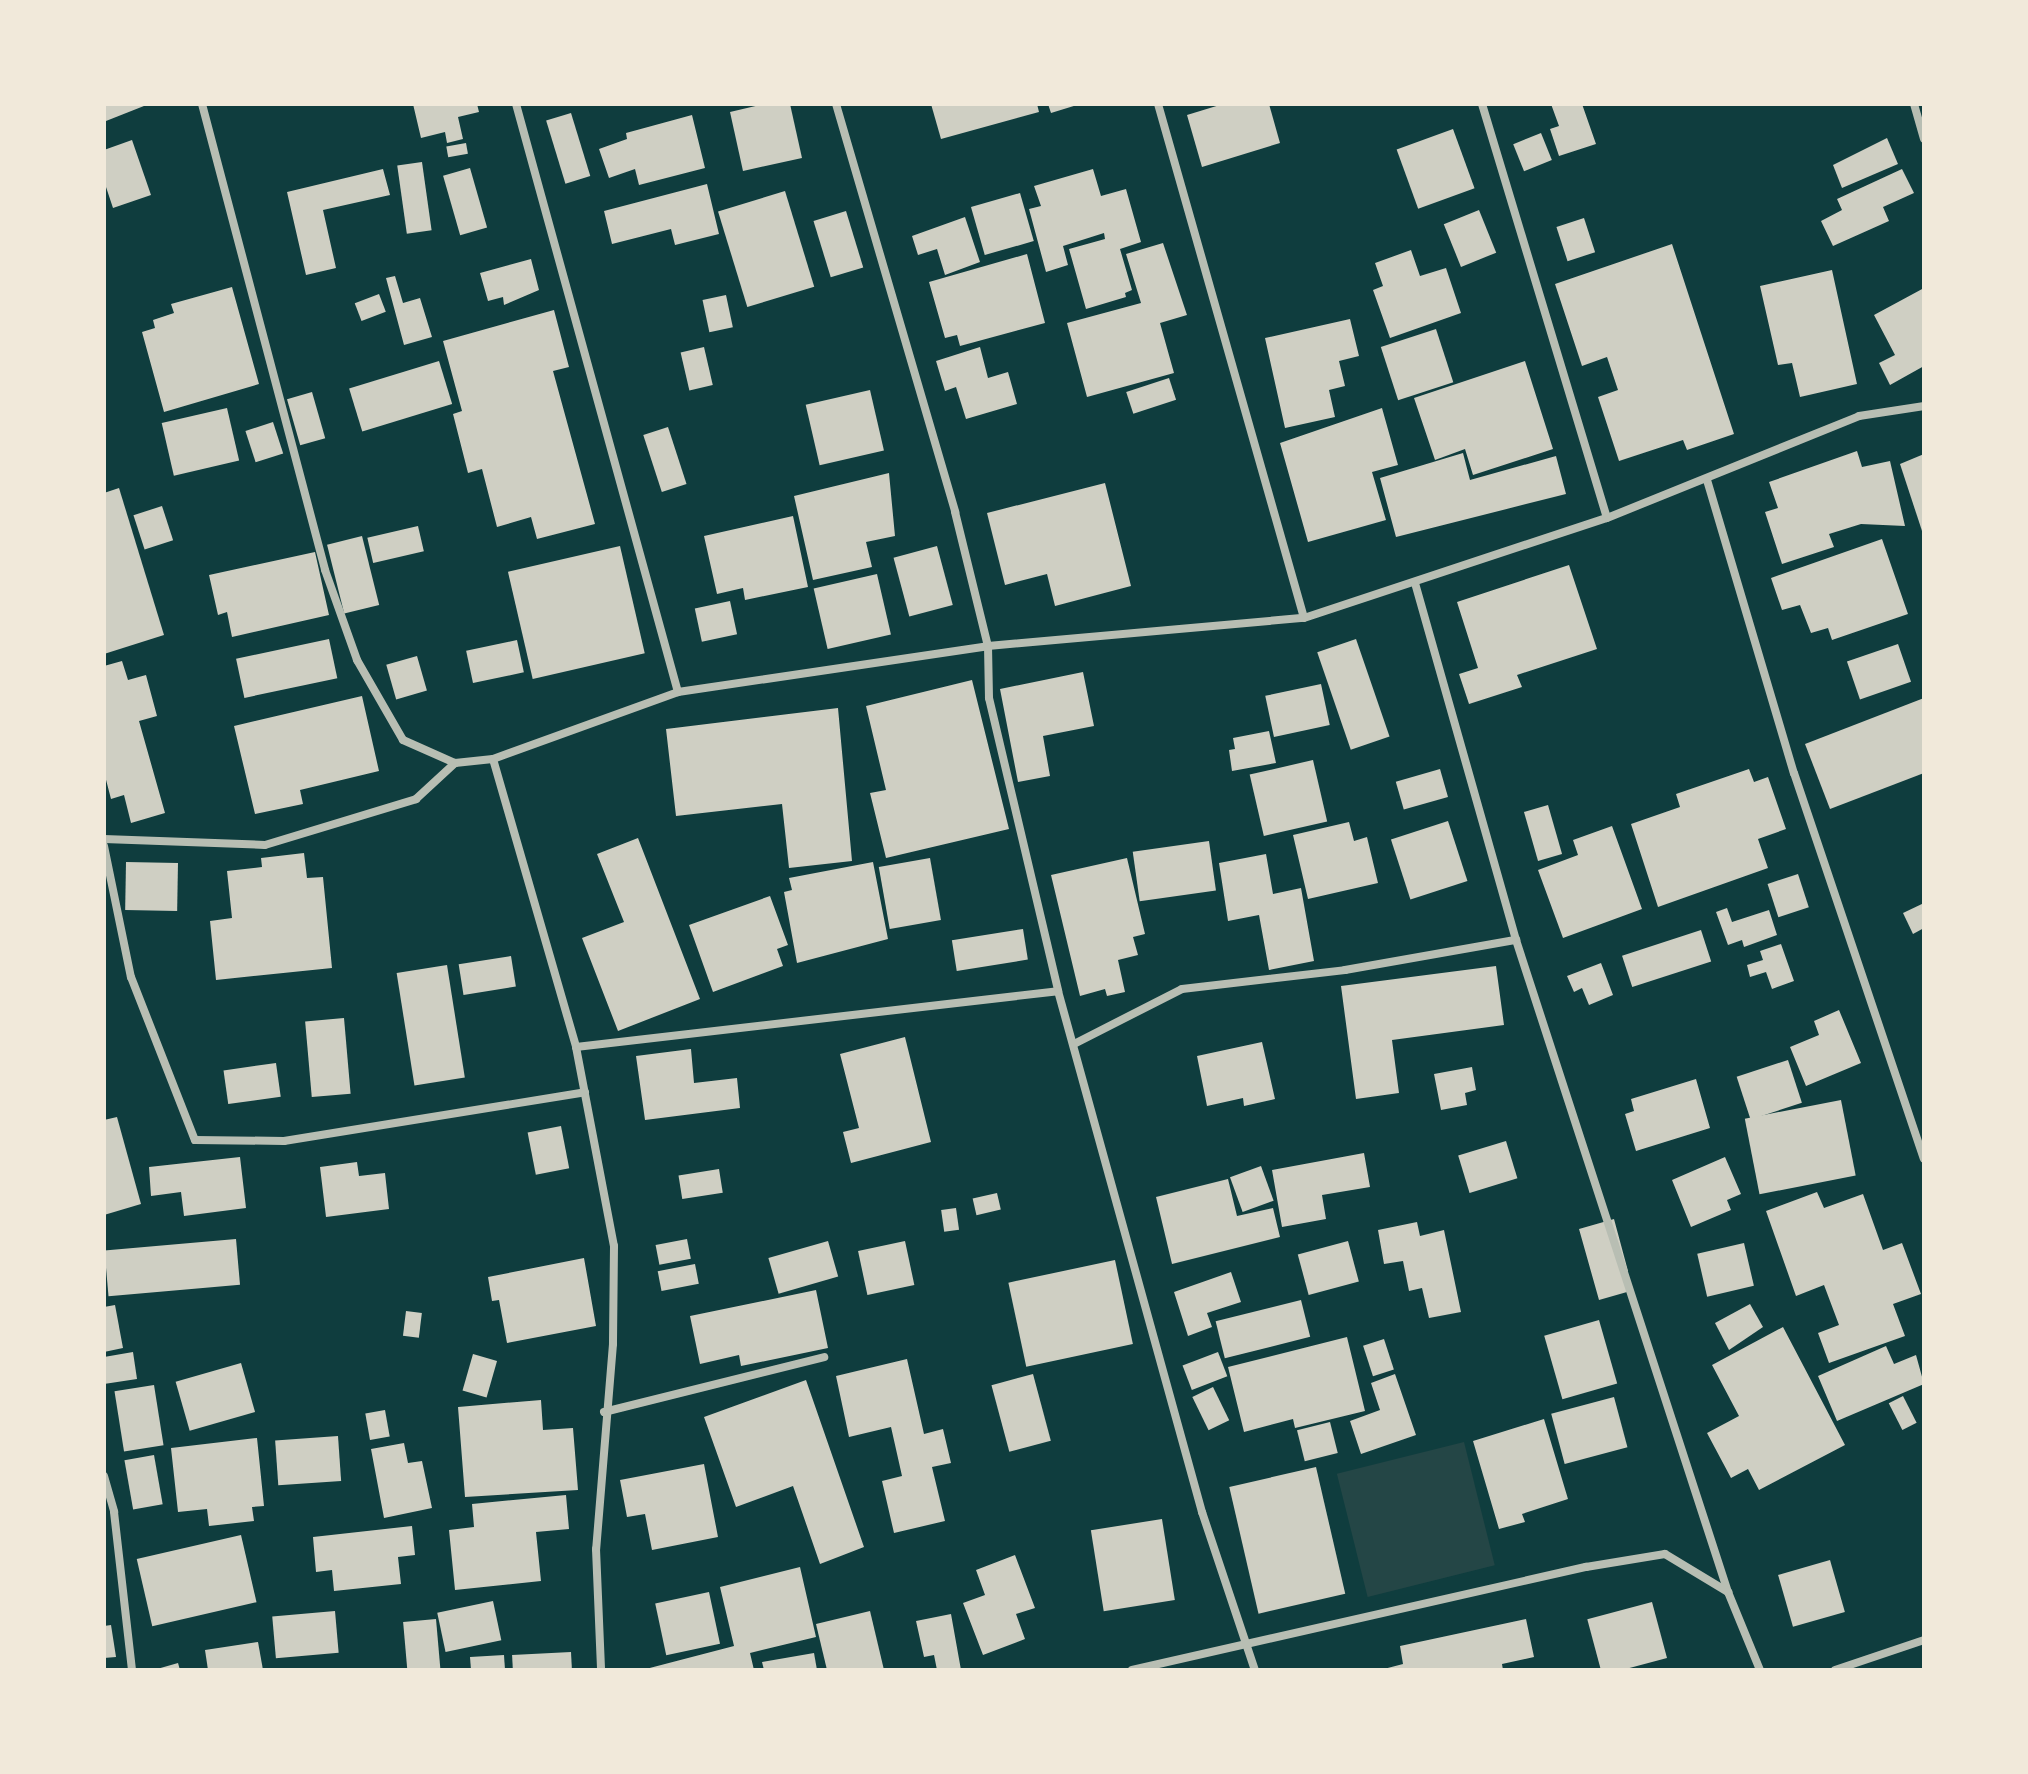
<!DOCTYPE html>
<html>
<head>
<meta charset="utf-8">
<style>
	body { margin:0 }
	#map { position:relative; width:2028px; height:1774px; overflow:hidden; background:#0f3d3e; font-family:"PT Sans Narrow",sans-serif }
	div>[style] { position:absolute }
	.green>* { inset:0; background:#244646; transform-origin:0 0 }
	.building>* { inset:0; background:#cfcfc3; transform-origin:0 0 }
	.minor>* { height:8px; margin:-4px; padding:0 4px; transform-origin:4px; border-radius:4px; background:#b8beb3 }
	span { translate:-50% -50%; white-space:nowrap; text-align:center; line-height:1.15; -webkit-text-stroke:6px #f1e9da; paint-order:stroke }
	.frame { position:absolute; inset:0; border:106px solid #f1e9da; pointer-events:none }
</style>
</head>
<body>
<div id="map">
	<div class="green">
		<i style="left:1464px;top:1442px;width:127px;height:131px;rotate:76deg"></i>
	</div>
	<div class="building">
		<i style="clip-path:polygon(104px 104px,149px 104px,106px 121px)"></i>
		<i style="clip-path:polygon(413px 104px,477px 104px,479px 112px,458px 117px,463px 139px,447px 143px,445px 132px,421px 138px)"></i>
		<i style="clip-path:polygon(764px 104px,790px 104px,802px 158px,743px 171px,730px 112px)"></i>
		<i style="clip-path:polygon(931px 104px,1037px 104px,1039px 112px,941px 139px)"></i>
		<i style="clip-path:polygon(1048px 104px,1077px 104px,1077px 105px,1051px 113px)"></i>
		<i style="clip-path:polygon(1223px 104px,1269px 104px,1280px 143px,1202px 167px,1187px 115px)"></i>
		<i style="clip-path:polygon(1551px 104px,1582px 104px,1596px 144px,1559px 156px,1550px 129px,1559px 126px)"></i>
		<i style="left:571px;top:113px;width:66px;height:26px;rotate:73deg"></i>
		<i style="clip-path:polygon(692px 115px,705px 168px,639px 185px,635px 169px,609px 178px,599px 149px,627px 139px,626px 133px)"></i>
		<i style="left:1453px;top:129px;width:63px;height:60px;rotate:70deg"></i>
		<i style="left:1541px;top:133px;width:29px;height:30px;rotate:68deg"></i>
		<i style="clip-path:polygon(1887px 138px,1898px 164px,1842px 188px,1833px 165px)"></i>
		<i style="clip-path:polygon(132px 140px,151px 195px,113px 208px,104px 181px,104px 150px)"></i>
		<i style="left:466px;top:143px;width:11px;height:20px;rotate:80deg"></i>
		<i style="left:422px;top:162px;width:69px;height:25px;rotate:82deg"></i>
		<i style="left:470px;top:168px;width:62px;height:28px;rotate:74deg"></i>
		<i style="clip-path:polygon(383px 169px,390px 195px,323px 210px,336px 268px,306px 275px,287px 192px)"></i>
		<i style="clip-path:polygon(1093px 169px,1101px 196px,1126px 189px,1141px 242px,1120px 249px,1132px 290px,1125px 293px,1126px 297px,1086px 309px,1069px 249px,1105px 239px,1104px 233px,1063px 246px,1068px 265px,1046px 272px,1029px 209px,1041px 206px,1034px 186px)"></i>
		<i style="clip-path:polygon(1902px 169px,1914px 193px,1883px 207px,1889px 221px,1833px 246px,1821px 221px,1842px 210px,1837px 199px)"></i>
		<i style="clip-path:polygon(707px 184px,719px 234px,675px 245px,671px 229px,612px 244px,604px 211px)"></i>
		<i style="left:785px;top:191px;width:100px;height:70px;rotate:73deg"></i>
		<i style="left:1020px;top:193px;width:50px;height:51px;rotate:74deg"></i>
		<i style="left:1479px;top:210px;width:46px;height:38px;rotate:68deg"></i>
		<i style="left:846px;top:211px;width:59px;height:34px;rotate:73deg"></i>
		<i style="clip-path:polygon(965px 217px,980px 262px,945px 275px,937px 249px,918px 255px,912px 236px)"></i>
		<i style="left:1584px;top:218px;width:36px;height:29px;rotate:72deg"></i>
		<i style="clip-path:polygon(1163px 243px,1187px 315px,1160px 323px,1174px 373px,1087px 397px,1067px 323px,1141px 303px,1126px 254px)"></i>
		<i style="clip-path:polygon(1672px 244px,1734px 434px,1687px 450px,1683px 440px,1619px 461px,1598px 397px,1618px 390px,1607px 357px,1582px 366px,1555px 284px)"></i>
		<i style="clip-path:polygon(1411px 250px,1420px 276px,1446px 268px,1461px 313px,1390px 338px,1373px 290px,1383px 286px,1375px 263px)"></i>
		<i style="clip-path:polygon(1027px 254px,1045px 323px,960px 346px,957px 335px,945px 338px,929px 282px)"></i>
		<i style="clip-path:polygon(531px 259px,539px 290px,504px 305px,503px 297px,488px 301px,480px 273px)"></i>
		<i style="clip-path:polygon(1832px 270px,1857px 384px,1800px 397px,1792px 363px,1778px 365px,1760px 286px)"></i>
		<i style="clip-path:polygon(395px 276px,403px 303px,420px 298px,432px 337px,404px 345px,386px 278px)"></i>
		<i style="clip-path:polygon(232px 287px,259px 384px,164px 412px,142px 332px,155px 328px,153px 320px,174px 313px,171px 304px)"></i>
		<i style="clip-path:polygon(1924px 288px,1924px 366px,1890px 385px,1879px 363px,1895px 355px,1874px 315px)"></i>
		<i style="left:379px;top:294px;width:19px;height:26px;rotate:69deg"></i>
		<i style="left:726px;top:295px;width:33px;height:24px;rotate:78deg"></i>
		<i style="clip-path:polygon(554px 310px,569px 367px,553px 371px,595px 524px,537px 539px,531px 517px,497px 527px,482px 469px,468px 473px,453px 414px,462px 411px,443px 341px)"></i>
		<i style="clip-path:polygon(1350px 319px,1359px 356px,1339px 361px,1345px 386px,1329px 390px,1335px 417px,1285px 428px,1265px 338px)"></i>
		<i style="left:1436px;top:329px;width:56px;height:58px;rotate:72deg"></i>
		<i style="left:704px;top:347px;width:39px;height:24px;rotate:77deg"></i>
		<i style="clip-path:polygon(980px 347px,988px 378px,1008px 372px,1017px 404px,966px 419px,956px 387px,945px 391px,936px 361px)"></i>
		<i style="left:439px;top:361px;width:45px;height:94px;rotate:73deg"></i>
		<i style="clip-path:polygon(1525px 361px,1553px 449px,1473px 475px,1465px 449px,1435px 460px,1414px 398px)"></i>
		<i style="left:1169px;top:378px;width:23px;height:45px;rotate:72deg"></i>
		<i style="left:870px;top:390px;width:62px;height:66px;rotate:77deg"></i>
		<i style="left:312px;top:392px;width:48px;height:26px;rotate:74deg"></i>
		<i style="left:227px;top:408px;width:54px;height:67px;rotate:77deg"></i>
		<i style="clip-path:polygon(1382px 408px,1398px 465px,1372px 472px,1386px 520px,1308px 542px,1280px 443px)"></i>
		<i style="left:273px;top:422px;width:33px;height:29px;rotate:72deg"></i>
		<i style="left:668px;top:427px;width:60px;height:26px;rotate:72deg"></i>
		<i style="clip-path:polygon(1857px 451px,1862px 467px,1890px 461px,1905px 526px,1861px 524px,1829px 534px,1834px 547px,1782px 564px,1765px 512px,1778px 508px,1769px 482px)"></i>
		<i style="clip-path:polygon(1463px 453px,1470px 480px,1556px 456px,1566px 494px,1396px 537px,1380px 478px)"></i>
		<i style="clip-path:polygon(1924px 454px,1924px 537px,1900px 464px)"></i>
		<i style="clip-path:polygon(889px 473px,895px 536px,866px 542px,872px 567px,813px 580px,794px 496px)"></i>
		<i style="clip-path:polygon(1105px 483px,1131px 586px,1055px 606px,1047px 574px,1005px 585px,987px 513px)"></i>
		<i style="clip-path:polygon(119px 488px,164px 635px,104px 654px,104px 493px)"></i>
		<i style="left:162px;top:506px;width:36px;height:30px;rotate:72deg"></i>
		<i style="clip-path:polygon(793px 516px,808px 587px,745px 600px,743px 588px,717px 594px,704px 536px)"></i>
		<i style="left:418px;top:526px;width:26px;height:52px;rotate:77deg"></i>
		<i style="left:362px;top:536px;width:71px;height:36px;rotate:76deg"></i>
		<i style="clip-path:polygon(1882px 539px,1908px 614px,1832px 640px,1828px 628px,1811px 633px,1800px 605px,1782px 610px,1771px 578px)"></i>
		<i style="left:620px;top:546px;width:110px;height:115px;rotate:77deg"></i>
		<i style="left:937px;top:546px;width:61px;height:45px;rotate:75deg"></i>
		<i style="clip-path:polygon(315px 552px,329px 615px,232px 637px,227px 612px,218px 615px,209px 575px)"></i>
		<i style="clip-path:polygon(1569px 565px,1597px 649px,1517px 675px,1522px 687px,1469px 704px,1459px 674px,1478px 668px,1457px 602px)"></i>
		<i style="left:877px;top:574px;width:62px;height:65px;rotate:77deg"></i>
		<i style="left:730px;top:601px;width:34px;height:36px;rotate:78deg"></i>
		<i style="left:329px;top:639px;width:40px;height:95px;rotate:78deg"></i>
		<i style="left:1356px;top:639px;width:103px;height:41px;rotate:71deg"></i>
		<i style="left:517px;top:640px;width:33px;height:52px;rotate:78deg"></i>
		<i style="left:1898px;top:644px;width:40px;height:54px;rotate:71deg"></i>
		<i style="left:417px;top:656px;width:36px;height:32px;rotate:74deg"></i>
		<i style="clip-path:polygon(122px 661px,128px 680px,146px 675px,157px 716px,139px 721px,165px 813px,131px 823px,124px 795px,111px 799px,104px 772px,104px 666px)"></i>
		<i style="clip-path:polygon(1083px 672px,1094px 726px,1043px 736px,1050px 776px,1018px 782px,1000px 689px)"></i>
		<i style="clip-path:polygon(972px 680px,1009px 829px,886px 858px,870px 793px,886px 790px,866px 706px)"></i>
		<i style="left:1321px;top:684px;width:42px;height:57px;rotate:78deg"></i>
		<i style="clip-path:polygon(362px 696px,379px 771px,300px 790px,303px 804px,255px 814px,234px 726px)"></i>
		<i style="clip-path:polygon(1924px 698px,1924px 773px,1830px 809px,1805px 744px)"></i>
		<i style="clip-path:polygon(838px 708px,852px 861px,789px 868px,782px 804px,676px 816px,666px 729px)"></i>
		<i style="clip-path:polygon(1269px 731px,1276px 763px,1232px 771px,1229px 750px,1235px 749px,1233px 738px)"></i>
		<i style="left:1313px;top:760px;width:63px;height:65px;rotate:77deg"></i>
		<i style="left:1440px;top:769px;width:29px;height:46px;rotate:74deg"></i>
		<i style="clip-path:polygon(1749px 769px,1754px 782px,1768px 777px,1786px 829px,1758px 839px,1768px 868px,1658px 907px,1631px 824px,1680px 807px,1676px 794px)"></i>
		<i style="left:1548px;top:805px;width:51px;height:25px;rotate:74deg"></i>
		<i style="left:1448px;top:821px;width:63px;height:60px;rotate:72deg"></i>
		<i style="clip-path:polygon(1349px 822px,1354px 841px,1367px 837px,1378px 883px,1308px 899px,1293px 835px)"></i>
		<i style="clip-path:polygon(1612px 826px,1642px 909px,1563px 938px,1538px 870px,1578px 855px,1573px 840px)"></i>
		<i style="clip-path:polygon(638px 838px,700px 999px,618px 1031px,582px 938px,624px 922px,597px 854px)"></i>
		<i style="left:1209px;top:841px;width:50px;height:77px;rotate:82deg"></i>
		<i style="clip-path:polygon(304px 853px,307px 878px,323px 877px,332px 968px,216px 980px,210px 921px,232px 918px,227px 871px,262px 867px,261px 858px)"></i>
		<i style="clip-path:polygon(1266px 854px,1273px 894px,1301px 888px,1314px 961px,1269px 970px,1259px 915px,1228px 921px,1219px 863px)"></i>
		<i style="left:930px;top:858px;width:63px;height:52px;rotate:80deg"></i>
		<i style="clip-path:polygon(1127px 858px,1145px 934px,1133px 937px,1138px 955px,1118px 960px,1125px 992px,1107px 996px,1105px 989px,1080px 996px,1051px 875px)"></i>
		<i style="left:126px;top:862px;width:52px;height:48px;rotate:1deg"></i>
		<i style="clip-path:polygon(873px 862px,888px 939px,797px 963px,784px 892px,792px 890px,789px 878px)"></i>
		<i style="left:1798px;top:874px;width:35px;height:32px;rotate:72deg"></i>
		<i style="clip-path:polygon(770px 896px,788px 945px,777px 949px,783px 966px,713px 992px,689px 925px)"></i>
		<i style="clip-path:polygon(1924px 903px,1924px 928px,1913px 934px,1903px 913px)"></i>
		<i style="clip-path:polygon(1727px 908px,1732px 922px,1769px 910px,1777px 935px,1744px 947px,1742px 940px,1728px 945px,1716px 912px)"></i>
		<i style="left:1023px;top:929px;width:31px;height:72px;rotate:81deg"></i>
		<i style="left:1701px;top:930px;width:33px;height:83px;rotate:72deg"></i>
		<i style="clip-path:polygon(1781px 944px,1794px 981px,1772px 989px,1766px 972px,1750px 977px,1747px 965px,1763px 960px,1760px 951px)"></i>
		<i style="left:511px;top:956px;width:31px;height:53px;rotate:81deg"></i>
		<i style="clip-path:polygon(1601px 963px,1613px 995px,1589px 1005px,1582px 988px,1574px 992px,1567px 976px)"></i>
		<i style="left:447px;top:965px;width:114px;height:51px;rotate:81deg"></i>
		<i style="clip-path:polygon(1496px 966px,1504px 1025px,1392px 1040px,1399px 1093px,1356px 1099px,1341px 986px)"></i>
		<i style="clip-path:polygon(1839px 1010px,1861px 1063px,1806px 1086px,1790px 1047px,1819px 1035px,1814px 1021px)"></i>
		<i style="left:344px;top:1018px;width:76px;height:39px;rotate:85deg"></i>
		<i style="clip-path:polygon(905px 1037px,931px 1142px,851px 1163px,843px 1132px,859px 1128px,840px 1054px)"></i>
		<i style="clip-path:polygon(1262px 1042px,1275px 1099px,1244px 1106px,1243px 1098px,1207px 1106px,1197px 1056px)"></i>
		<i style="clip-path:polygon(691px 1049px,694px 1083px,737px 1078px,740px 1108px,645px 1120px,636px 1056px)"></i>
		<i style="left:1788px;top:1060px;width:45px;height:54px;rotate:72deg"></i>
		<i style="left:276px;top:1063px;width:34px;height:53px;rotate:82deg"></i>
		<i style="clip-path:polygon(1472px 1067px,1476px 1090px,1465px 1093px,1467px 1105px,1441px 1110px,1434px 1074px)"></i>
		<i style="clip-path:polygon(1696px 1079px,1710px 1128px,1636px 1151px,1625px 1114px,1634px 1111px,1631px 1099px)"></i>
		<i style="left:1841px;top:1100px;width:77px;height:98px;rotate:79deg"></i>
		<i style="clip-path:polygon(117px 1117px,141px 1204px,104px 1215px,104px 1120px)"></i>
		<i style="left:561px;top:1126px;width:43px;height:34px;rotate:79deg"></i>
		<i style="left:1506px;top:1141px;width:39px;height:50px;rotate:73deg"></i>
		<i style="clip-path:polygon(1364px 1153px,1370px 1187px,1322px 1195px,1326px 1219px,1282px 1227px,1272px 1170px)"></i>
		<i style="clip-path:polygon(240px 1157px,246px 1208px,184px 1216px,181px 1192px,151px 1196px,149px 1167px)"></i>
		<i style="clip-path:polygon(1725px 1157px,1741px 1194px,1727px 1200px,1731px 1210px,1691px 1227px,1672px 1180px)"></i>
		<i style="clip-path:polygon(357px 1162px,359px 1176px,385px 1173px,389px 1209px,326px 1217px,320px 1167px)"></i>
		<i style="left:1261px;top:1166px;width:37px;height:33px;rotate:70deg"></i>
		<i style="left:719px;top:1169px;width:24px;height:41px;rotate:81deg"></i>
		<i style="clip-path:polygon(1228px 1179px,1237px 1216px,1273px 1208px,1280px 1237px,1172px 1264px,1156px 1197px)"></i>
		<i style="clip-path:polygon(1817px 1192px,1824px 1208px,1863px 1194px,1883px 1250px,1902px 1243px,1921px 1294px,1893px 1304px,1905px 1336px,1829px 1363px,1818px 1333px,1839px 1325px,1824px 1285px,1796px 1296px,1766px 1211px)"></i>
		<i style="left:997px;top:1193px;width:17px;height:25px;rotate:77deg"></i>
		<i style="left:956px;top:1208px;width:22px;height:15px;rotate:82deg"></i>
		<i style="clip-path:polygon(1614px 1219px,1628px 1271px,1622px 1273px,1627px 1292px,1599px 1300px,1579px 1229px)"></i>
		<i style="clip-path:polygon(1417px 1222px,1420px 1236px,1444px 1230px,1461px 1312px,1429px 1318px,1422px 1288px,1409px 1291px,1403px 1261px,1384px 1264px,1378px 1230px)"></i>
		<i style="left:236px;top:1239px;width:46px;height:132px;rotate:85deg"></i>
		<i style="left:687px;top:1239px;width:20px;height:32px;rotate:79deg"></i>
		<i style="left:828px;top:1241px;width:37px;height:62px;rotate:74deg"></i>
		<i style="left:905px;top:1241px;width:45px;height:48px;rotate:78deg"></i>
		<i style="left:1348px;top:1241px;width:42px;height:52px;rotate:75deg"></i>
		<i style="left:1744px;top:1243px;width:44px;height:48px;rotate:77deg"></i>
		<i style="clip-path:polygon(584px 1258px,596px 1326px,507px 1343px,499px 1300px,492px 1301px,488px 1277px)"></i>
		<i style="left:1115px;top:1260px;width:86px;height:109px;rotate:78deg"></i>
		<i style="left:695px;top:1264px;width:20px;height:38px;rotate:79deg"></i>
		<i style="clip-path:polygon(1231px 1272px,1241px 1302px,1207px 1313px,1212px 1327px,1188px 1336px,1174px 1292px)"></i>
		<i style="clip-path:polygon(816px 1290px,828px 1348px,741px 1366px,739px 1355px,700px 1364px,690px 1316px)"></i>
		<i style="left:1301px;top:1300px;width:38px;height:88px;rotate:76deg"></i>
		<i style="clip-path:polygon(1750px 1304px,1763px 1327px,1729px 1350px,1715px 1323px)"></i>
		<i style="clip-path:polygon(115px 1305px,123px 1348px,104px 1352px,104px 1307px)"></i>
		<i style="left:406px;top:1311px;width:16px;height:25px;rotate:7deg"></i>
		<i style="left:1599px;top:1320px;width:66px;height:57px;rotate:74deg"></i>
		<i style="clip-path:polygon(1783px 1327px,1845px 1445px,1759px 1490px,1748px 1469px,1731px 1478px,1707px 1433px,1739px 1416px,1712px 1365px)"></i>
		<i style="clip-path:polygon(1347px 1337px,1365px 1411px,1295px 1428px,1293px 1419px,1244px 1432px,1228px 1367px)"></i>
		<i style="left:1384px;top:1339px;width:32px;height:22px;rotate:72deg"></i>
		<i style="clip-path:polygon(1886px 1346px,1894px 1364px,1916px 1355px,1924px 1384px,1837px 1421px,1818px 1376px)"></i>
		<i style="clip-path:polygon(133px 1352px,137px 1379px,104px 1384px,104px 1357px)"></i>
		<i style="left:1218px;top:1352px;width:26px;height:38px;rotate:69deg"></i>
		<i style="left:473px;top:1354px;width:25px;height:38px;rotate:16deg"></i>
		<i style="clip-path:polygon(907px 1359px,924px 1434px,943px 1429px,951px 1463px,932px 1467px,945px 1521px,894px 1533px,882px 1481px,902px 1476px,891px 1427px,849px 1437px,836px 1376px)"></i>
		<i style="left:241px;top:1363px;width:51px;height:68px;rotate:74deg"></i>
		<i style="left:1033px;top:1374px;width:69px;height:43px;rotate:75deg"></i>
		<i style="clip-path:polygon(1395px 1374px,1416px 1435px,1361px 1454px,1350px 1421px,1380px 1410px,1371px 1383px)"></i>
		<i style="clip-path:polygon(806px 1380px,864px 1547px,820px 1564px,793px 1486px,736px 1507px,704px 1417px)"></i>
		<i style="left:154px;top:1385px;width:61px;height:40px;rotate:81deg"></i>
		<i style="left:1213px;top:1387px;width:37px;height:23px;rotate:64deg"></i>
		<i style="left:1903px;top:1396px;width:30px;height:16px;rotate:63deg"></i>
		<i style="left:1614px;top:1397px;width:52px;height:65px;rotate:75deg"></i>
		<i style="clip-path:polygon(541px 1400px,543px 1430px,573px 1428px,578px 1490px,465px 1497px,458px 1407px)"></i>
		<i style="left:385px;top:1410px;width:27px;height:20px;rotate:80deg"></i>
		<i style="clip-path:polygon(1544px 1419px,1568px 1499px,1522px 1514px,1525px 1522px,1499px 1529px,1473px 1441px)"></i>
		<i style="left:1330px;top:1422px;width:32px;height:34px;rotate:76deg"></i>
		<i style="left:338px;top:1436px;width:45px;height:63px;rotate:86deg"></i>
		<i style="clip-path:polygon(257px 1438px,264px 1506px,252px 1507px,254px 1521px,209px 1526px,207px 1509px,178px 1512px,171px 1448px)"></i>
		<i style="clip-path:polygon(404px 1443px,408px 1463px,422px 1461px,432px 1508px,384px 1518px,371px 1449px)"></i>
		<i style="left:154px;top:1455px;width:50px;height:30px;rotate:80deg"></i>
		<i style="clip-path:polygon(704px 1464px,718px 1537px,652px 1550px,645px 1514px,627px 1517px,620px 1480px)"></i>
		<i style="left:1316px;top:1467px;width:130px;height:89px;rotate:77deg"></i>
		<i style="clip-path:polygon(566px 1495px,569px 1529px,536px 1532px,541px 1581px,455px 1590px,449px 1530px,474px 1527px,472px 1504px)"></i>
		<i style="left:1162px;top:1519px;width:82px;height:72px;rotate:81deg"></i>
		<i style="clip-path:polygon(412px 1526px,415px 1555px,398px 1557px,401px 1584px,334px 1591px,332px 1570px,316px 1572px,313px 1537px)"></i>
		<i style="left:241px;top:1535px;width:69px;height:107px;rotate:77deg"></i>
		<i style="clip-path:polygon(1015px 1555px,1035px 1608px,1016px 1614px,1025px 1639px,983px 1655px,963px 1603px,985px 1595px,976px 1570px)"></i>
		<i style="left:1830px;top:1560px;width:54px;height:54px;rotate:74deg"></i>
		<i style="clip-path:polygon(800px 1567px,816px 1637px,750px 1653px,754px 1670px,642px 1670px,734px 1646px,720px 1587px)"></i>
		<i style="left:709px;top:1592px;width:53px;height:55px;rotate:78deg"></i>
		<i style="left:493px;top:1601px;width:40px;height:57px;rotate:78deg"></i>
		<i style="left:1652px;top:1602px;width:58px;height:67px;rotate:75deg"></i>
		<i style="left:335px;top:1611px;width:42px;height:63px;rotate:85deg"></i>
		<i style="clip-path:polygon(870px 1611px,884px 1670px,827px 1670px,816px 1624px)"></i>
		<i style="clip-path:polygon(951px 1614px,961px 1670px,937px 1670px,934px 1655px,924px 1657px,916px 1621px)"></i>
		<i style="left:436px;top:1619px;width:50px;height:33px;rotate:85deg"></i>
		<i style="clip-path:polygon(1526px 1619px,1534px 1657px,1502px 1664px,1503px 1670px,1380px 1670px,1403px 1664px,1400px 1646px)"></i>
		<i style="clip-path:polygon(111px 1625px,116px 1657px,104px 1658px,104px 1626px)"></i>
		<i style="clip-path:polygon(258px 1642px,263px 1670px,208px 1670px,205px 1650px)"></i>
		<i style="left:571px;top:1652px;width:18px;height:59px;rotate:87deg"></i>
		<i style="clip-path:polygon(814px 1653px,817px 1670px,764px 1670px,762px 1662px)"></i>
		<i style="clip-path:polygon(504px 1655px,505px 1670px,471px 1670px,470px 1657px)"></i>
		<i style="clip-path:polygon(178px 1663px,180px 1670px,157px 1670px,157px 1669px)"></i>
	</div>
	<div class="minor">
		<i style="left:202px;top:104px;width:482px;rotate:75.2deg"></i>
		<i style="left:325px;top:570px;width:96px;rotate:70.4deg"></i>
		<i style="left:357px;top:660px;width:92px;rotate:60.1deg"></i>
		<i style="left:403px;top:740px;width:57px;rotate:23.9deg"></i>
		<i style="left:455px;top:763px;width:38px;rotate:-6deg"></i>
		<i style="left:493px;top:759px;width:197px;rotate:-19.9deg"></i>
		<i style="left:678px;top:692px;width:313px;rotate:-8.4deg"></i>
		<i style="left:988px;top:646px;width:317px;rotate:-5.1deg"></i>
		<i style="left:1304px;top:618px;width:319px;rotate:-18.3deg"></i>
		<i style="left:1607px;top:518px;width:272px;rotate:-22deg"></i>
		<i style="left:1859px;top:416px;width:66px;rotate:-8.7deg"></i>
		<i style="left:516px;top:104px;width:610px;rotate:74.6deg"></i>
		<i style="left:836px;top:104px;width:425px;rotate:73.7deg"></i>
		<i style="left:955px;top:512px;width:138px;rotate:76.2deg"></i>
		<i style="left:988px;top:646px;width:52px;rotate:88.9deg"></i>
		<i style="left:989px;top:698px;width:301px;rotate:76.7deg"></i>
		<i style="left:1058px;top:991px;width:541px;rotate:74.55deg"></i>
		<i style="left:1202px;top:1512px;width:167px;rotate:71.5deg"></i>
		<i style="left:1158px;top:104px;width:534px;rotate:74.14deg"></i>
		<i style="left:1482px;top:104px;width:432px;rotate:73.2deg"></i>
		<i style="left:1914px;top:104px;width:36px;rotate:74deg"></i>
		<i style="left:1707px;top:480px;width:306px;rotate:73.5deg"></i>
		<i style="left:1794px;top:773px;width:407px;rotate:71.4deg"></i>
		<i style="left:1415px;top:583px;width:371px;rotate:74.2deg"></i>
		<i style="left:1516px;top:940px;width:686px;rotate:71.99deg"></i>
		<i style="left:493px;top:759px;width:300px;rotate:73.9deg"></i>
		<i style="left:576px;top:1047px;width:203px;rotate:79.2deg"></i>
		<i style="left:614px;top:1246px;width:98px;rotate:90.6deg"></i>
		<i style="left:613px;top:1344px;width:206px;rotate:94.7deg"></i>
		<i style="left:596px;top:1549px;width:121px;rotate:87.6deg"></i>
		<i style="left:104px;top:839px;width:161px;rotate:2.1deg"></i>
		<i style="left:265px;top:845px;width:158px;rotate:-16.9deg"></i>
		<i style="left:416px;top:799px;width:53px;rotate:-42.7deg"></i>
		<i style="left:104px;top:846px;width:134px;rotate:78.4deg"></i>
		<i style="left:131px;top:977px;width:175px;rotate:68.6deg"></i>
		<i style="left:195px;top:1140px;width:89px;rotate:0.6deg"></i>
		<i style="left:284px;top:1141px;width:305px;rotate:-9.2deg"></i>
		<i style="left:1074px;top:1044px;width:121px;rotate:-27deg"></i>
		<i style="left:1182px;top:989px;width:164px;rotate:-6.6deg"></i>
		<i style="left:1345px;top:970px;width:174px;rotate:-10deg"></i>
		<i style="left:576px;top:1047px;width:485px;rotate:-6.6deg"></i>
		<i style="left:604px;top:1412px;width:227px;rotate:-14deg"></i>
		<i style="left:104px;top:1476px;width:37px;rotate:74deg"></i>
		<i style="left:114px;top:1512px;width:159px;rotate:83.5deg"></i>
		<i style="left:1132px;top:1670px;width:466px;rotate:-12.8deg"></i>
		<i style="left:1586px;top:1567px;width:80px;rotate:-9.3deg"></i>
		<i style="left:1665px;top:1554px;width:74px;rotate:31.1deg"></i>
		<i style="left:1728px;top:1592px;width:84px;rotate:67.7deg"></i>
		<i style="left:1835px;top:1670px;width:94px;rotate:-18.6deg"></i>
	</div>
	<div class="frame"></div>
</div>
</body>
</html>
